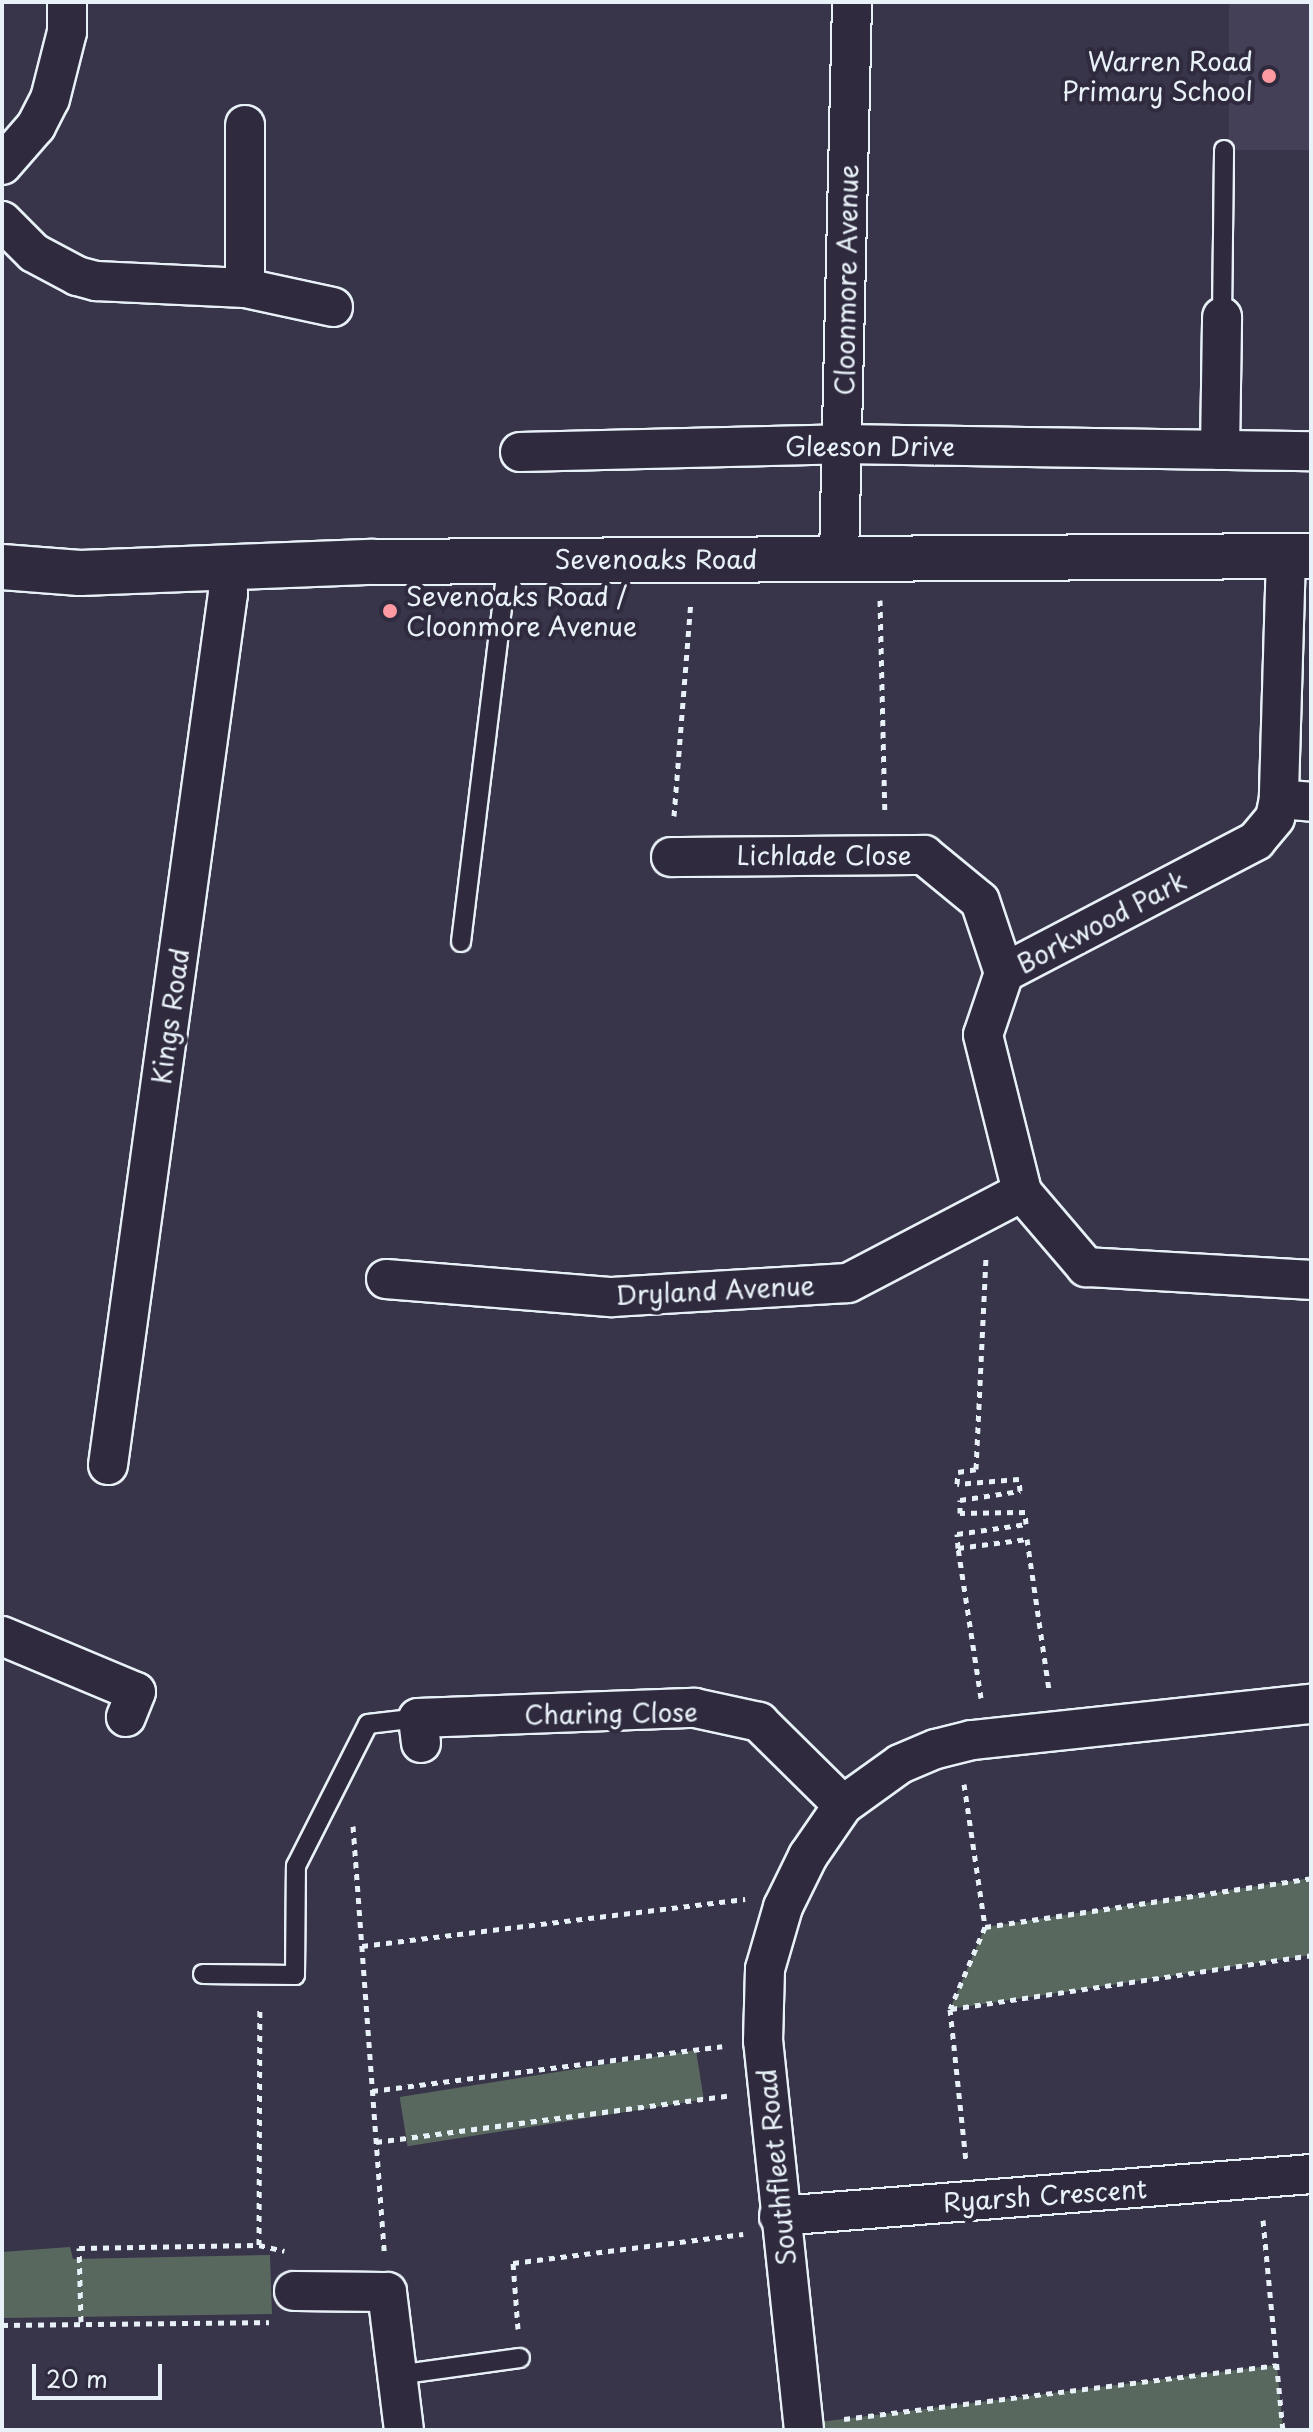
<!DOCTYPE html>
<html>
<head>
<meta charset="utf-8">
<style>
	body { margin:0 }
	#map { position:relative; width:1313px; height:2432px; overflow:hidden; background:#383449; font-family:"Playpen Sans",sans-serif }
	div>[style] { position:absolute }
	.built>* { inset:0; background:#434057; transform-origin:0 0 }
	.green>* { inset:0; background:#59685f; transform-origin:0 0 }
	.path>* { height:5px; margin-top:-2.5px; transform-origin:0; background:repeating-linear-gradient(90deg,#e8f1f8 0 6px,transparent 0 12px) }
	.roads { filter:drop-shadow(2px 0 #e8f1f8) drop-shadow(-2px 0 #e8f1f8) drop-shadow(0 2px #e8f1f8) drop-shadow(0 -2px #e8f1f8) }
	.lane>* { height:18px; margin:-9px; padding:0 9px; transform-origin:9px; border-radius:9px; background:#2f2a3d }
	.street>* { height:38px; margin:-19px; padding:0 19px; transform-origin:19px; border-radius:19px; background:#2f2a3d }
	.primary>* { height:44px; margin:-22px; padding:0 22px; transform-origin:22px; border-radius:22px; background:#2f2a3d }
	.dots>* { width:22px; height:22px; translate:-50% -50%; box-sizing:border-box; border:4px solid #2f2a3d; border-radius:50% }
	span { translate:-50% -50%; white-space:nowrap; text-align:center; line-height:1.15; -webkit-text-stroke:8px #2f2a3d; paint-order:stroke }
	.poi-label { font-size:26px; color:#e8f1f8 }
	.right { translate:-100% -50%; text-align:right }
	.left { translate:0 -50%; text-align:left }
	.street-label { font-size:26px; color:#e8f1f8 }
	.frame { position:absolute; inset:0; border:4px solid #e8f1f8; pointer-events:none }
	.scale { position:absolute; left:32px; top:2364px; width:130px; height:36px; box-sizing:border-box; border:4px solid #e8f1f8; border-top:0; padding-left:10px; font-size:24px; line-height:28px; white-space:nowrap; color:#e8f1f8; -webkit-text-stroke:6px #2f2a3d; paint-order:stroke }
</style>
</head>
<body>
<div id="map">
	<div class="built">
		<i style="left:1229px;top:2px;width:82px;height:148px"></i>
	</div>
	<div class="green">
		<i style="clip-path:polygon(1311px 1878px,1311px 1955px,950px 2009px,985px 1927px)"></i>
		<i style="left:696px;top:2050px;width:50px;height:300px;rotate:81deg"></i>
		<i style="clip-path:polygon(70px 2247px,73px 2259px,270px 2255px,272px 2314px,2px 2318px,2px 2252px)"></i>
		<i style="clip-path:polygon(1277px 2365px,1283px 2430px,804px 2430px,803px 2424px)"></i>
	</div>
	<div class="path">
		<i style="left:880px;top:600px;width:214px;rotate:88.7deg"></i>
		<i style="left:674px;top:816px;width:215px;rotate:-85.5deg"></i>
		<i style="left:958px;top:1548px;width:14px;rotate:-94deg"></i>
		<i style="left:957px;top:1534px;width:70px;rotate:-8.2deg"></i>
		<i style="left:1026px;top:1524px;width:12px;rotate:-95deg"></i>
		<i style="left:1025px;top:1512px;width:65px;rotate:179.1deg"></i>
		<i style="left:960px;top:1513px;width:13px;rotate:-90deg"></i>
		<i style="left:960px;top:1500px;width:61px;rotate:-8.5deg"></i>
		<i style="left:1020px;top:1491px;width:12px;rotate:-95deg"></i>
		<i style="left:1019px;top:1479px;width:62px;rotate:175.4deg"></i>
		<i style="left:957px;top:1484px;width:12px;rotate:-85deg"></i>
		<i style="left:958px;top:1472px;width:18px;rotate:-9deg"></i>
		<i style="left:976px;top:1469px;width:211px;rotate:-87.3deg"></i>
		<i style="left:981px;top:1698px;width:152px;rotate:-98.7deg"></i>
		<i style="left:958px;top:1548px;width:70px;rotate:-7.4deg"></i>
		<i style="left:1027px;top:1539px;width:153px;rotate:81.7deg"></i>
		<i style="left:964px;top:1784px;width:145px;rotate:81.6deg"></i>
		<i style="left:985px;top:1927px;width:89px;rotate:113.1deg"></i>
		<i style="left:950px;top:2009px;width:152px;rotate:84deg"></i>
		<i style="left:353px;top:1826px;width:426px;rotate:85.8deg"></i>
		<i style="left:985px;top:1927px;width:330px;rotate:-8.5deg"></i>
		<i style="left:362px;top:1946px;width:386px;rotate:-7deg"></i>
		<i style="left:951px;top:2009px;width:364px;rotate:-8.5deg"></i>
		<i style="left:372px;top:2091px;width:353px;rotate:-7.3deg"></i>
		<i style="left:376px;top:2142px;width:354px;rotate:-7.5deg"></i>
		<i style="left:1263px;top:2220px;width:211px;rotate:84.6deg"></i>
		<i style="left:259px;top:2245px;width:239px;rotate:-89.8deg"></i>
		<i style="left:81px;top:2322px;width:74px;rotate:-91.5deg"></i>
		<i style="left:79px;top:2248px;width:180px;rotate:-1deg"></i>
		<i style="left:259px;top:2245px;width:26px;rotate:13deg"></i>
		<i style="left:2px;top:2325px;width:267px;rotate:-0.6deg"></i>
		<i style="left:518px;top:2329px;width:66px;rotate:-94.3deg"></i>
		<i style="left:513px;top:2263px;width:232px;rotate:-7.2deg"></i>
		<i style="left:844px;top:2419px;width:436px;rotate:-7.1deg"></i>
	</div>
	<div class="roads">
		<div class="lane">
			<i style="left:1222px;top:317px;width:167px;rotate:-89.3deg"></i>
			<i style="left:461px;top:942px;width:385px;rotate:-83deg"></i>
			<i style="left:203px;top:1974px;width:92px;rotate:0.6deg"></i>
			<i style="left:295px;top:1975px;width:109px;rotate:-89.5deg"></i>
			<i style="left:296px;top:1866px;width:159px;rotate:-63.1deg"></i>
			<i style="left:368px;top:1724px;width:50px;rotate:-6.8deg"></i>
			<i style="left:397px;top:2375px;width:124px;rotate:-7.9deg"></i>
		</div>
		<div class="street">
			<i style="left:245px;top:125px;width:163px;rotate:90deg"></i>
			<i style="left:2px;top:165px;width:52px;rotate:-48.9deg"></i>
			<i style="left:36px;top:126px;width:30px;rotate:-63deg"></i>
			<i style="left:50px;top:99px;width:69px;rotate:-75.8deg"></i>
			<i style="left:67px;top:32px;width:30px;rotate:-90deg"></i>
			<i style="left:2px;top:221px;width:45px;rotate:45deg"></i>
			<i style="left:34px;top:253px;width:49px;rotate:28.1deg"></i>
			<i style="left:77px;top:276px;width:20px;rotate:15deg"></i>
			<i style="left:96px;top:281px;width:149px;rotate:2.7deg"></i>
			<i style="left:245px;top:288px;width:90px;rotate:12.2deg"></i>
			<i style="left:1220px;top:450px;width:133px;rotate:-89.1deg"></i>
			<i style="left:520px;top:452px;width:322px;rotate:-1.4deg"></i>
			<i style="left:842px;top:444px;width:469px;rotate:0.9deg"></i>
			<i style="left:1286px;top:556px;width:243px;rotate:91.7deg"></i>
			<i style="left:1279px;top:799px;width:19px;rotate:102deg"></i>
			<i style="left:1275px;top:818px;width:30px;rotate:130deg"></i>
			<i style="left:1256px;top:841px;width:284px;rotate:152.4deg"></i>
			<i style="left:1004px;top:973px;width:65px;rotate:108.7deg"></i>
			<i style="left:983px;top:1035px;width:162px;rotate:76deg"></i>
			<i style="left:1022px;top:1192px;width:99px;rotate:49.5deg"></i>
			<i style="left:1086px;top:1267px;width:225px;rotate:3.3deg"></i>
			<i style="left:839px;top:558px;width:556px;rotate:-88.66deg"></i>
			<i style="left:1279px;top:799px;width:32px;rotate:5deg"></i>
			<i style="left:671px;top:857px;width:253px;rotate:-0.5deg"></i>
			<i style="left:924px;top:855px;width:72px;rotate:39.4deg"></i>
			<i style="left:980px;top:901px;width:76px;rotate:71.6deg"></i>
			<i style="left:386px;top:1279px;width:227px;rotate:4.6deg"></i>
			<i style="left:612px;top:1297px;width:236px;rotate:-3.4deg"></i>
			<i style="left:848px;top:1283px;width:196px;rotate:-27.6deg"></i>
			<i style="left:108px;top:1465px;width:879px;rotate:-82.16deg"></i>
			<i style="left:228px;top:594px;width:26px;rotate:-92deg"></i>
			<i style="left:2px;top:1636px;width:145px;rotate:22.7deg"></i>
			<i style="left:136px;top:1692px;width:27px;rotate:112deg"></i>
			<i style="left:421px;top:1743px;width:25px;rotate:-97deg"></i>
			<i style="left:418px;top:1718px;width:277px;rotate:-2.1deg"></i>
			<i style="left:695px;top:1708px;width:66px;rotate:12.3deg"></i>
			<i style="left:759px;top:1722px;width:118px;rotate:44.7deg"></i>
			<i style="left:779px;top:2216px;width:534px;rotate:-4.51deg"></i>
			<i style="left:294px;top:2291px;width:93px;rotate:0.6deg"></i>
			<i style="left:387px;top:2292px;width:139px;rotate:83deg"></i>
			<i style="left:804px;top:2430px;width:391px;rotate:-96deg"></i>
			<i style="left:763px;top:2041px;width:72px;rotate:-88.4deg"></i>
			<i style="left:765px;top:1969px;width:65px;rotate:-73.8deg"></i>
			<i style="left:783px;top:1907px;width:57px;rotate:-63.9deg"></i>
			<i style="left:808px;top:1856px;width:62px;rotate:-55.5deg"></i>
			<i style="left:843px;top:1805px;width:70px;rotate:-35.7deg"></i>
			<i style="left:900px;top:1764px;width:39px;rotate:-23deg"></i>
			<i style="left:936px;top:1749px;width:37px;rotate:-14deg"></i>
			<i style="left:972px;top:1740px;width:341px;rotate:-6.1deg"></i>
		</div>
		<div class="primary">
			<i style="left:2px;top:567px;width:78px;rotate:4.4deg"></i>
			<i style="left:80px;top:573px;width:293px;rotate:-2.2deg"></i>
			<i style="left:373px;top:562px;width:938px;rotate:-0.37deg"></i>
		</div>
	</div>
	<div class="dots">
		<i style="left:1269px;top:76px;background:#ff9aa2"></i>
		<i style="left:390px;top:611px;background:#ff9aa2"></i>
	</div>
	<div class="poi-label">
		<span class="right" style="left:1253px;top:76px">Warren Road<br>Primary School</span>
		<span class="left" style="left:406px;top:611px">Sevenoaks Road /<br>Cloonmore Avenue</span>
	</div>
	<div class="street-label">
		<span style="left:846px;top:280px;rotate:-89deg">Cloonmore Avenue</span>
		<span style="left:870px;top:446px">Gleeson Drive</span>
		<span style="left:656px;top:559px">Sevenoaks Road</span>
		<span style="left:824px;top:855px">Lichlade Close</span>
		<span style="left:1101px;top:922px;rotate:-28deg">Borkwood Park</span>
		<span style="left:170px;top:1016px;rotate:-82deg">Kings Road</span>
		<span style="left:715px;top:1290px;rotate:-3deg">Dryland Avenue</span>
		<span style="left:611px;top:1713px;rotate:-1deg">Charing Close</span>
		<span style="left:776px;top:2167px;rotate:-96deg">Southfleet Road</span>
		<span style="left:1045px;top:2195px;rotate:-4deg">Ryarsh Crescent</span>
	</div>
	<div class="frame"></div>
	<div class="scale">20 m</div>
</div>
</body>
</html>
